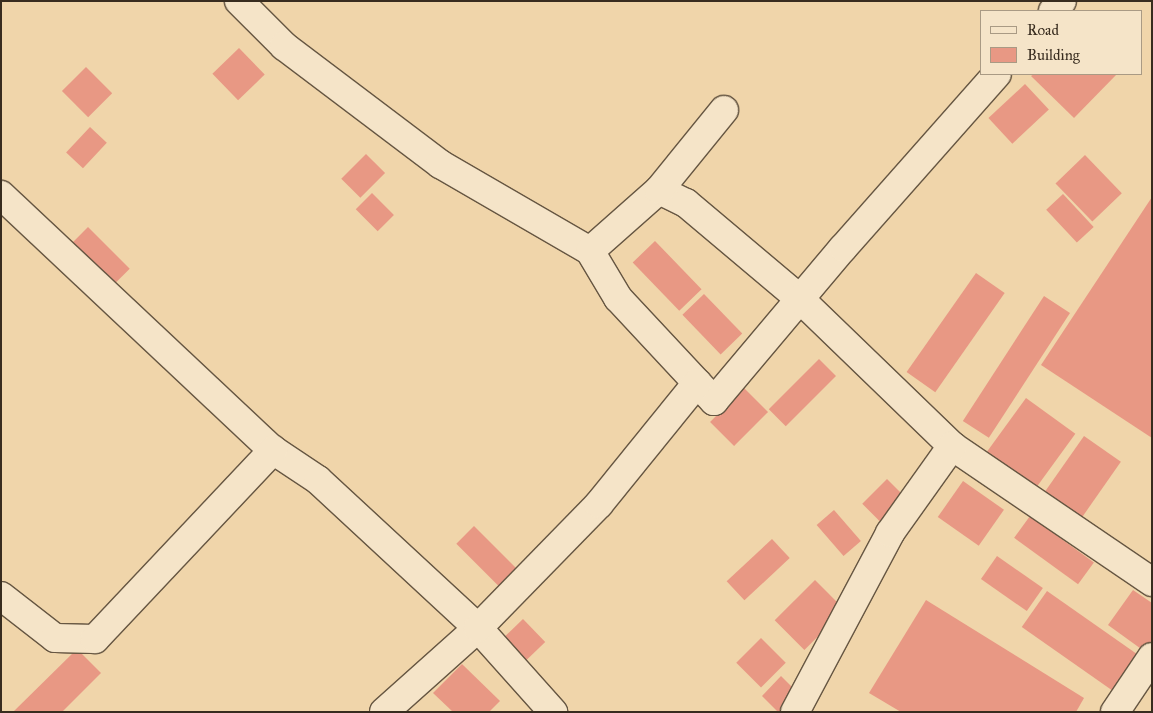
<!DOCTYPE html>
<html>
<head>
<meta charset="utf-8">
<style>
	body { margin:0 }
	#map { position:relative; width:1153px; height:713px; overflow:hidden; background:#f0d5aa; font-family:"IM FELL Great Primer",serif }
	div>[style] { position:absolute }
	.building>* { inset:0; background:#e89884; transform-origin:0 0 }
	.roads { filter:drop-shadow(1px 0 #665642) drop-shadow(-1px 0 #665642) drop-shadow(0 1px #665642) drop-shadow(0 -1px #665642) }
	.minor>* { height:28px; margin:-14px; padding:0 14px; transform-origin:14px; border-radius:14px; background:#f5e4c8 }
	span { translate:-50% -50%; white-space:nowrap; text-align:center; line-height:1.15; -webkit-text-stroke:5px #f5e4c8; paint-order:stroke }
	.frame { position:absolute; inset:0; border:2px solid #382c1f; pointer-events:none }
	.legend { position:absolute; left:980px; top:10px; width:162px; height:65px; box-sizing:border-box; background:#f5e4c8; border:1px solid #a99a84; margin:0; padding:6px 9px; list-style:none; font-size:15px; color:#382c1f }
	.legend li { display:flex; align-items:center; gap:10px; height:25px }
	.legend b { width:25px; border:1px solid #a99a84 }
</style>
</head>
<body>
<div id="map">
	<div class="building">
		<i style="left:239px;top:48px;width:37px;height:37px;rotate:46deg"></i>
		<i style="left:86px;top:67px;width:37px;height:34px;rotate:45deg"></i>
		<i style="clip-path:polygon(1034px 74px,1117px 74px,1074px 118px,1031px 76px)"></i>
		<i style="left:1025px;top:84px;width:35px;height:50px;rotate:47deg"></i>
		<i style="left:90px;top:127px;width:23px;height:35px;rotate:43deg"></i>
		<i style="left:366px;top:154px;width:27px;height:35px;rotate:45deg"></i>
		<i style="left:1085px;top:155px;width:53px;height:41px;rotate:46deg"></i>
		<i style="left:372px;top:193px;width:31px;height:23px;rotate:45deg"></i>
		<i style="left:1063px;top:194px;width:45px;height:23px;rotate:47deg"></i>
		<i style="clip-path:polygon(1152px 197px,1152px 438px,1041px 365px)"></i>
		<i style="left:88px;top:227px;width:59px;height:26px;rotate:45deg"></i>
		<i style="left:655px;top:241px;width:67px;height:31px;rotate:46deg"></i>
		<i style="left:976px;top:273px;width:35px;height:121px;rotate:35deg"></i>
		<i style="left:704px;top:294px;width:55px;height:30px;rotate:46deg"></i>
		<i style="left:1044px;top:296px;width:31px;height:149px;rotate:33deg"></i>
		<i style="left:819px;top:359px;width:24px;height:71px;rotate:45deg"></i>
		<i style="left:744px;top:388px;width:34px;height:48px;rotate:45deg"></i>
		<i style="left:1026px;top:398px;width:61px;height:72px;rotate:36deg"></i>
		<i style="left:1084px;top:436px;width:45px;height:74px;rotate:35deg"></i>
		<i style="left:887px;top:479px;width:30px;height:35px;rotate:45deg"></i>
		<i style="left:963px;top:481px;width:50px;height:44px;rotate:35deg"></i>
		<i style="left:834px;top:510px;width:41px;height:23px;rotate:49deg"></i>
		<i style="left:1030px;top:516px;width:79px;height:27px;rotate:36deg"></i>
		<i style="left:474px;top:526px;width:64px;height:25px;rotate:45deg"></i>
		<i style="left:772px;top:539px;width:26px;height:62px;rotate:47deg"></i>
		<i style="left:997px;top:556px;width:56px;height:28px;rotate:35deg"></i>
		<i style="left:815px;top:580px;width:42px;height:57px;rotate:45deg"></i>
		<i style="clip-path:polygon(1133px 590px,1152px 603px,1152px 640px,1144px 651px,1108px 625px)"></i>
		<i style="left:1047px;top:591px;width:118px;height:44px;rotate:35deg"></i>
		<i style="clip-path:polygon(926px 600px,1084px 698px,1076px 712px,901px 712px,869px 693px)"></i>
		<i style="left:523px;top:619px;width:32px;height:30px;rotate:46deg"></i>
		<i style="left:761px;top:638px;width:35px;height:35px;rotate:45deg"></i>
		<i style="clip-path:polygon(77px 649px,101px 673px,62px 712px,13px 712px)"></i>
		<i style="clip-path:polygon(462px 664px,500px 701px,489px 712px,453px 712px,433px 693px)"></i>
		<i style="clip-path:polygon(781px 676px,799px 694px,781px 712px,778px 712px,762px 696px)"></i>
	</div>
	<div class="roads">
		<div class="minor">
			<i style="left:239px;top:1px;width:64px;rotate:45deg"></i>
			<i style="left:284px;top:46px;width:196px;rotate:37.1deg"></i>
			<i style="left:440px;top:164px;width:173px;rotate:30.1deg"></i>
			<i style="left:590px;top:251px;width:55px;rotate:59.2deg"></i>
			<i style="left:618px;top:298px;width:141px;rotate:47deg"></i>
			<i style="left:714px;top:401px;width:200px;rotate:-49.9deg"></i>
			<i style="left:843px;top:248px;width:232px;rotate:-48.5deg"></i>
			<i style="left:1053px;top:11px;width:13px;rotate:-48deg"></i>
			<i style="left:659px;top:190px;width:30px;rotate:26deg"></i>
			<i style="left:686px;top:203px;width:149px;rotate:40.1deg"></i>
			<i style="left:800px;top:299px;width:211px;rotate:44deg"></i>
			<i style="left:952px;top:446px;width:242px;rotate:34.2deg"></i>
			<i style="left:1px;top:195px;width:373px;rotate:43.2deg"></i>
			<i style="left:273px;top:450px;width:54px;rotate:33.7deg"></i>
			<i style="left:318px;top:480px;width:218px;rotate:42.8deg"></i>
			<i style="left:478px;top:628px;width:113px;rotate:48.2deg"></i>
			<i style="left:590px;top:251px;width:92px;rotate:-41.5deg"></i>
			<i style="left:659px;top:190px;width:103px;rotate:-50.9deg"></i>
			<i style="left:1px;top:596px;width:68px;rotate:37.9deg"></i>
			<i style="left:55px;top:638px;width:40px;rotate:1.4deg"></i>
			<i style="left:95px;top:639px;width:260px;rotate:-46.7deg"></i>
			<i style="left:384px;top:712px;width:126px;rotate:-41.8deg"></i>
			<i style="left:478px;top:628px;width:173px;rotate:-45.7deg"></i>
			<i style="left:599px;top:504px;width:156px;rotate:-51deg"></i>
			<i style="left:795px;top:712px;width:203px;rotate:-62deg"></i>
			<i style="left:890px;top:533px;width:107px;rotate:-54.5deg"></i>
			<i style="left:1115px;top:712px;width:66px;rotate:-56.1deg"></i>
		</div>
	</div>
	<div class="frame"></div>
	<ul class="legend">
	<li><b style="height:6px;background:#f5e4c8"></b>Road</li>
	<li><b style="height:14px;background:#e89884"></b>Building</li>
	</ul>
</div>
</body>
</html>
